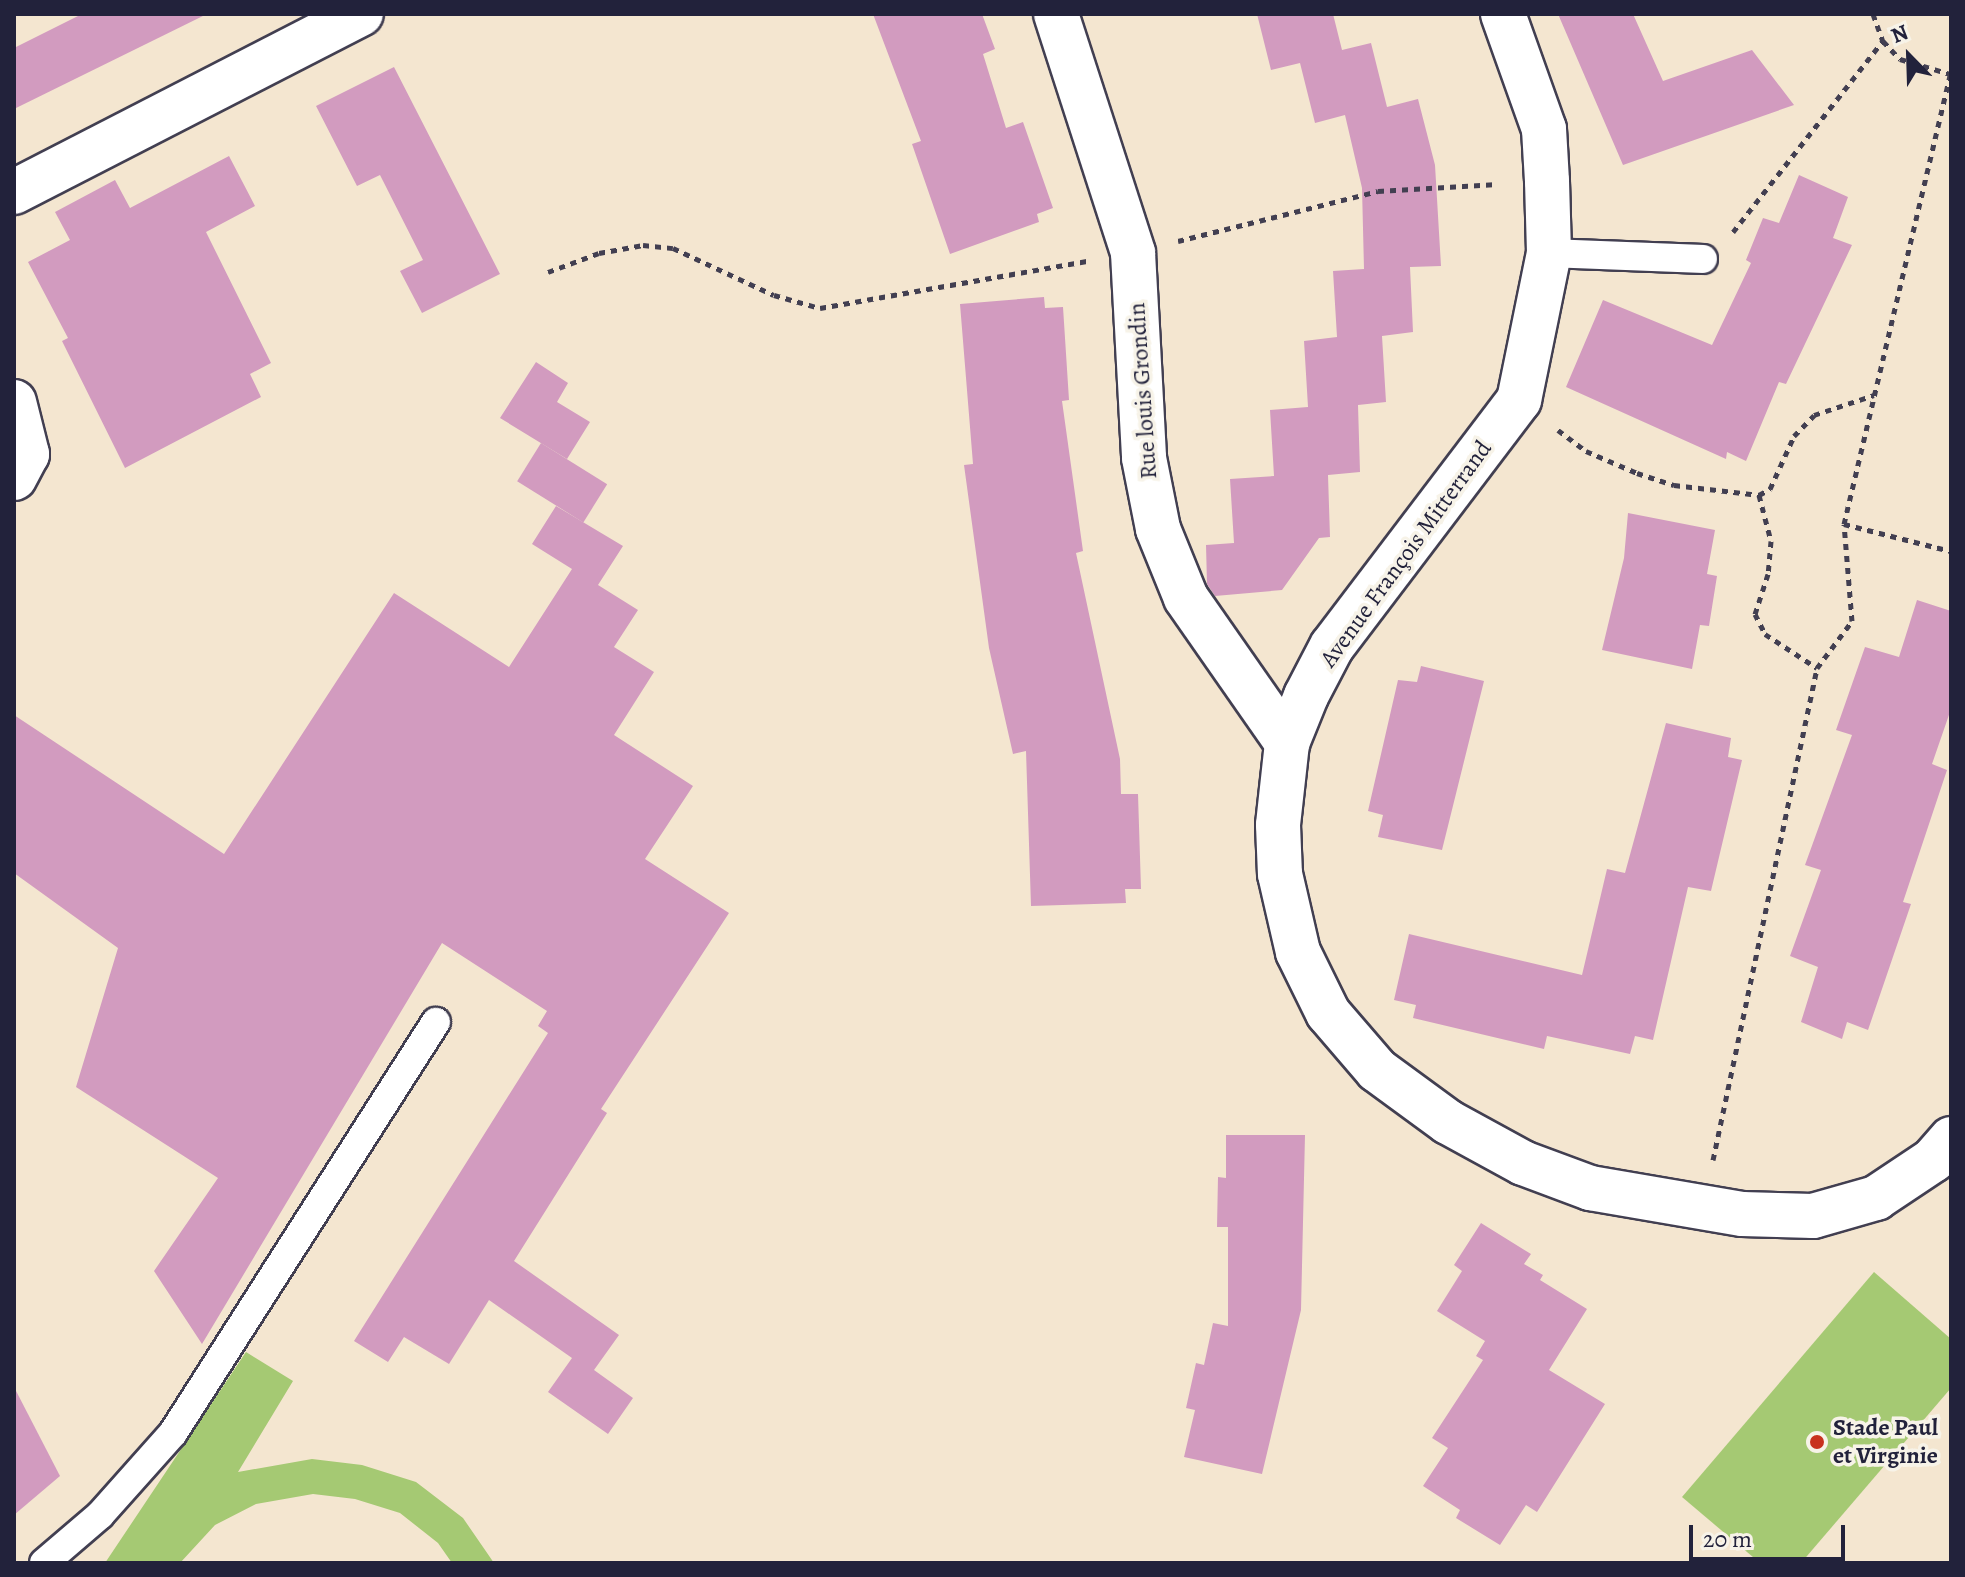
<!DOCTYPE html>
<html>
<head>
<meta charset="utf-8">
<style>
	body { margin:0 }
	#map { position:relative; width:1965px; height:1577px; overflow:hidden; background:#f4e6d0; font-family:Alegreya,serif }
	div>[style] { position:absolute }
	.green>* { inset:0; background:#a5c973 }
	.building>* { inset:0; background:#d29bbf; transform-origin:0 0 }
	.path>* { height:5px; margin-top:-2.5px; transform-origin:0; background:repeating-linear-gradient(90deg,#423f51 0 6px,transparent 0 12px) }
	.roads { filter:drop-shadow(2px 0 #423f51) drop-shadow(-2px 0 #423f51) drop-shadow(0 2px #423f51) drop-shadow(0 -2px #423f51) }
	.lane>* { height:28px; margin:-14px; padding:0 14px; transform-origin:14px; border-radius:14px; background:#fff }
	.street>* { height:44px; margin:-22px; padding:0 22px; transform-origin:22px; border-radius:22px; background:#fff }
	.dots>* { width:22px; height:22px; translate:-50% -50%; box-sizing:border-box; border:4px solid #f7f3e8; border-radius:50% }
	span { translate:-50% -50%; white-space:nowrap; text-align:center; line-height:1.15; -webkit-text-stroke:7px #f7f3e8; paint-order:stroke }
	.street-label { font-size:24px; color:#22223b }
	.poi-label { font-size:24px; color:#22223b; font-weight:700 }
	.left { translate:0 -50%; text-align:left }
	.frame { position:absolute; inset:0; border:16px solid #22223b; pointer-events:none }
	.north { position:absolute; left:1869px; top:16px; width:80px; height:80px; -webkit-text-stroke:6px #f7f3e8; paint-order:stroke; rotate:337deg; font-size:22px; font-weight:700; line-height:32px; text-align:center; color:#22223b }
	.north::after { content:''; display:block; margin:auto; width:28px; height:36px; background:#22223b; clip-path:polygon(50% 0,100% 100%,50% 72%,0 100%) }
	.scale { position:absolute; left:1689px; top:1525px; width:156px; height:36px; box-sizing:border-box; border:4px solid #22223b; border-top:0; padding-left:10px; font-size:24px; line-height:28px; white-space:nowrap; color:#22223b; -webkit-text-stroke:6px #f7f3e8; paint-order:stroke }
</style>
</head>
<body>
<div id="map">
	<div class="green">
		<i style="clip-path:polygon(1874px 1272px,1951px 1339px,1951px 1388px,1801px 1563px,1760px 1563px,1682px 1497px)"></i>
		<i style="clip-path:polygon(246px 1352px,293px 1381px,238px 1472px,312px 1459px,362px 1465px,416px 1482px,463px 1518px,494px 1563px,452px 1563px,438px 1543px,400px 1513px,355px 1499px,313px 1494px,256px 1504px,215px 1525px,180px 1563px,105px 1563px)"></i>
	</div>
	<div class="building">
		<i style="clip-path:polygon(82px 14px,207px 14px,14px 109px,14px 48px)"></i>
		<i style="clip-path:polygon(873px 14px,982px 14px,995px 49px,983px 54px,1006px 128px,1023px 122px,1053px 208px,1037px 214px,1039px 222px,950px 254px,912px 144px,921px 141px)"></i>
		<i style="clip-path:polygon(1257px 14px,1333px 14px,1342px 50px,1371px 43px,1387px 107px,1418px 99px,1435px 165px,1441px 266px,1410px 267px,1413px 332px,1382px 336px,1386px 402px,1358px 405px,1360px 472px,1328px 475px,1330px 537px,1319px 538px,1282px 590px,1215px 596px,1207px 584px,1206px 545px,1234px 543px,1230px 479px,1274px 476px,1270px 410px,1308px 407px,1304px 341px,1337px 337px,1333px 271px,1364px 269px,1362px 188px,1345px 115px,1315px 123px,1300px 63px,1271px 70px)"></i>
		<i style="clip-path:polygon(1558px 14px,1633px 14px,1663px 81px,1752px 50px,1794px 105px,1623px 165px)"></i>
		<i style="clip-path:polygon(394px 67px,500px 274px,422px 313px,400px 271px,423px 260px,380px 175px,357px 186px,316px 106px)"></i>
		<i style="clip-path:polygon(229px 156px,255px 206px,206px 232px,271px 363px,250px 374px,261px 397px,125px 468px,62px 341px,68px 338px,28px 262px,70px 240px,55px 212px,115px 180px,130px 208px)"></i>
		<i style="clip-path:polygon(1799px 175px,1848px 197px,1833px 238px,1852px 245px,1786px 384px,1779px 382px,1746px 461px,1727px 452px,1726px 459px,1566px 387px,1603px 300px,1712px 345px,1751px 263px,1746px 260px,1763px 218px,1779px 223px)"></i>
		<i style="clip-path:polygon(1044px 297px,1045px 308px,1063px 307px,1069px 400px,1062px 401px,1083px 551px,1076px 553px,1120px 759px,1121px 794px,1138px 794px,1141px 889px,1125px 889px,1126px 903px,1031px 906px,1026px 751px,1013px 754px,989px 648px,964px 465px,973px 464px,960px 304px)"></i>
		<i style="clip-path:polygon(536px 362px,568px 383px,557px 402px,590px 422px,567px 459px,500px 418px)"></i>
		<i style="left:541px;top:443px;width:78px;height:45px;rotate:32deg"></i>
		<i style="clip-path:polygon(556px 506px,623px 546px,598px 585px,638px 610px,614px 647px,654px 672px,614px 735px,693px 786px,645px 859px,729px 913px,601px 1109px,607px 1113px,514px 1261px,619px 1335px,594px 1370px,633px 1398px,608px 1434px,548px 1392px,572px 1358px,489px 1300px,449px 1364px,404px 1337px,388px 1362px,354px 1341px,548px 1033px,538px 1026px,547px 1011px,442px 943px,202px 1344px,154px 1271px,218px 1178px,76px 1087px,118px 948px,14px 873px,14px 715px,224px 854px,394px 593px,509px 667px,572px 569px,532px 544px)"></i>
		<i style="clip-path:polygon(1628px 513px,1715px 530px,1707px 574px,1717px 576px,1709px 626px,1700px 625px,1692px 669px,1602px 650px,1624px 558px)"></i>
		<i style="clip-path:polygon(1917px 600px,1951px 611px,1951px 709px,1932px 764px,1947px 770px,1903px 902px,1911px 904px,1868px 1030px,1847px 1022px,1842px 1039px,1801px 1022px,1818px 967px,1790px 956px,1821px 870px,1805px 865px,1852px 735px,1836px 730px,1865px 647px,1899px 657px)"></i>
		<i style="clip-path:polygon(1421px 666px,1484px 681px,1442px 850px,1378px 837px,1383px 815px,1368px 811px,1398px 680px,1417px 682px)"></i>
		<i style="clip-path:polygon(1666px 723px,1731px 738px,1728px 757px,1742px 760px,1711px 891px,1688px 887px,1653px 1040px,1635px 1036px,1630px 1054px,1547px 1036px,1544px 1049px,1413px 1018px,1416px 1005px,1394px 1000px,1409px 934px,1582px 975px,1607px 869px,1625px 873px)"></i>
		<i style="clip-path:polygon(1226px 1135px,1305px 1135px,1301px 1310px,1262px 1474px,1184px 1457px,1195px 1410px,1186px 1408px,1196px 1363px,1204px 1365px,1213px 1323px,1228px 1326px,1228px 1227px,1217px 1227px,1218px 1177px,1226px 1178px)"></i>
		<i style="clip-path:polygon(1481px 1223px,1531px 1254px,1524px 1264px,1543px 1275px,1540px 1280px,1587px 1309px,1549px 1370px,1605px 1404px,1537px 1512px,1526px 1505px,1500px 1545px,1456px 1518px,1460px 1510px,1423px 1486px,1448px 1448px,1432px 1438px,1483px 1360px,1476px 1356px,1485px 1341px,1437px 1311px,1462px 1271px,1454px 1265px)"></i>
		<i style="clip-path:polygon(14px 1387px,60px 1476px,14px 1515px)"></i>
	</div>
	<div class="path">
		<i style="left:1873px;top:14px;width:29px;rotate:70deg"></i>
		<i style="left:1883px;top:41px;width:25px;rotate:47deg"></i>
		<i style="left:1900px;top:59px;width:52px;rotate:16.7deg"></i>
		<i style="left:1733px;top:232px;width:243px;rotate:-51.9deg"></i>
		<i style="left:1178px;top:241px;width:206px;rotate:-14deg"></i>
		<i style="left:1378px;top:191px;width:120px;rotate:-3.3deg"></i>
		<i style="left:548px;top:272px;width:54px;rotate:-20.4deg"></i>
		<i style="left:599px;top:253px;width:45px;rotate:-10.3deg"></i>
		<i style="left:643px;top:245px;width:30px;rotate:6deg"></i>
		<i style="left:673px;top:248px;width:111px;rotate:25deg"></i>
		<i style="left:774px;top:295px;width:48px;rotate:15.8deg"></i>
		<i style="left:820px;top:308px;width:271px;rotate:-10deg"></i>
		<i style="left:1558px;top:430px;width:35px;rotate:37deg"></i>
		<i style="left:1586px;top:451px;width:56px;rotate:23.3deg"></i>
		<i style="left:1637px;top:473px;width:39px;rotate:18deg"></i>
		<i style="left:1674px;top:485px;width:86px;rotate:6.7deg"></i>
		<i style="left:1759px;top:495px;width:13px;rotate:-29deg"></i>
		<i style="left:1770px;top:489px;width:58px;rotate:-65.6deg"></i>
		<i style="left:1794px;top:436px;width:29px;rotate:-46deg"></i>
		<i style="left:1814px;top:415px;width:63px;rotate:-18.4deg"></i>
		<i style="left:1759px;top:495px;width:48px;rotate:75.4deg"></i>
		<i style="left:1771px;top:541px;width:33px;rotate:95deg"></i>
		<i style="left:1768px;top:574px;width:42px;rotate:108deg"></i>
		<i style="left:1755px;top:614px;width:22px;rotate:63deg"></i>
		<i style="left:1765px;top:634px;width:62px;rotate:33.2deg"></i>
		<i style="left:1844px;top:524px;width:110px;rotate:14.2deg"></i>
		<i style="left:1713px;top:1160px;width:503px;rotate:-78.06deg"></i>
		<i style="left:1817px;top:668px;width:59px;rotate:-53.3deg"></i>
		<i style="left:1852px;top:621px;width:97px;rotate:-94.7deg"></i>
		<i style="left:1844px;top:524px;width:462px;rotate:-76.7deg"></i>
	</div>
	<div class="roads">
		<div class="lane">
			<i style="left:1549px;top:253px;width:154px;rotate:2.2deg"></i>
			<i style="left:44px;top:1563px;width:74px;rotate:-40.6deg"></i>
			<i style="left:100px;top:1515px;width:110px;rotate:-48.3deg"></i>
			<i style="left:173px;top:1433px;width:488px;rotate:-57.4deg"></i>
		</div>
		<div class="street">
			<i style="left:1056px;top:14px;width:251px;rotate:72.1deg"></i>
			<i style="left:1133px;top:253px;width:205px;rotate:86.9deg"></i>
			<i style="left:1144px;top:458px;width:72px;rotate:78.8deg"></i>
			<i style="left:1158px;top:529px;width:74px;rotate:67.9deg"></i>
			<i style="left:1186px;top:598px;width:177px;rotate:55.1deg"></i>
			<i style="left:1503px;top:14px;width:122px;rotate:70.4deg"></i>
			<i style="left:1544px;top:129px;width:52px;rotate:86.7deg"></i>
			<i style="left:1547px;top:181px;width:72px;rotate:88.4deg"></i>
			<i style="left:1549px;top:253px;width:150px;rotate:101.5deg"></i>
			<i style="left:1519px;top:400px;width:309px;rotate:127.2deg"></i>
			<i style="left:1332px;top:646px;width:56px;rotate:117.5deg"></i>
			<i style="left:1306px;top:696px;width:51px;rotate:112deg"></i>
			<i style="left:1287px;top:743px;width:82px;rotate:96.3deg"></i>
			<i style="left:1278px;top:825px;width:49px;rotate:87.7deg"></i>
			<i style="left:1280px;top:874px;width:80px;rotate:77deg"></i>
			<i style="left:1298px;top:952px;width:68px;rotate:63.8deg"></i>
			<i style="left:1328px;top:1013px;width:75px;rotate:49.3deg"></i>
			<i style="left:1377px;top:1070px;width:88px;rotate:36.2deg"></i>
			<i style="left:1448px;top:1122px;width:85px;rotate:28.7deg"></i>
			<i style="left:1523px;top:1163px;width:72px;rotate:20.5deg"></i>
			<i style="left:1590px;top:1188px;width:154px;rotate:9.7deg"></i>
			<i style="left:1742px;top:1214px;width:71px;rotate:1.6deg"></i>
			<i style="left:1813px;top:1216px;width:66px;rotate:-15.9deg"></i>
			<i style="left:1876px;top:1198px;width:69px;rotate:-33.7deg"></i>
			<i style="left:1933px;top:1160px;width:28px;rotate:-49deg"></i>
			<i style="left:14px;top:192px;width:390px;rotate:-27.2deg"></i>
			<i style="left:14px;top:402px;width:54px;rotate:76deg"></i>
			<i style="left:27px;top:454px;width:27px;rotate:118deg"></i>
		</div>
	</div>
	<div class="dots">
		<i style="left:1817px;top:1442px;background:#c8321e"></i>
	</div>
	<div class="street-label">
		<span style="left:1143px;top:391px;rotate:-94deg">Rue louis Grondin</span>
		<span style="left:1406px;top:554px;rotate:-54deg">Avenue François Mitterrand</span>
	</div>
	<div class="poi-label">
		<span class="left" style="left:1833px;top:1442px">Stade Paul<br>et Virginie</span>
	</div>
	<div class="frame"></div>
	<div class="north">N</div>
	<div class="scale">20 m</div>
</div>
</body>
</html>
